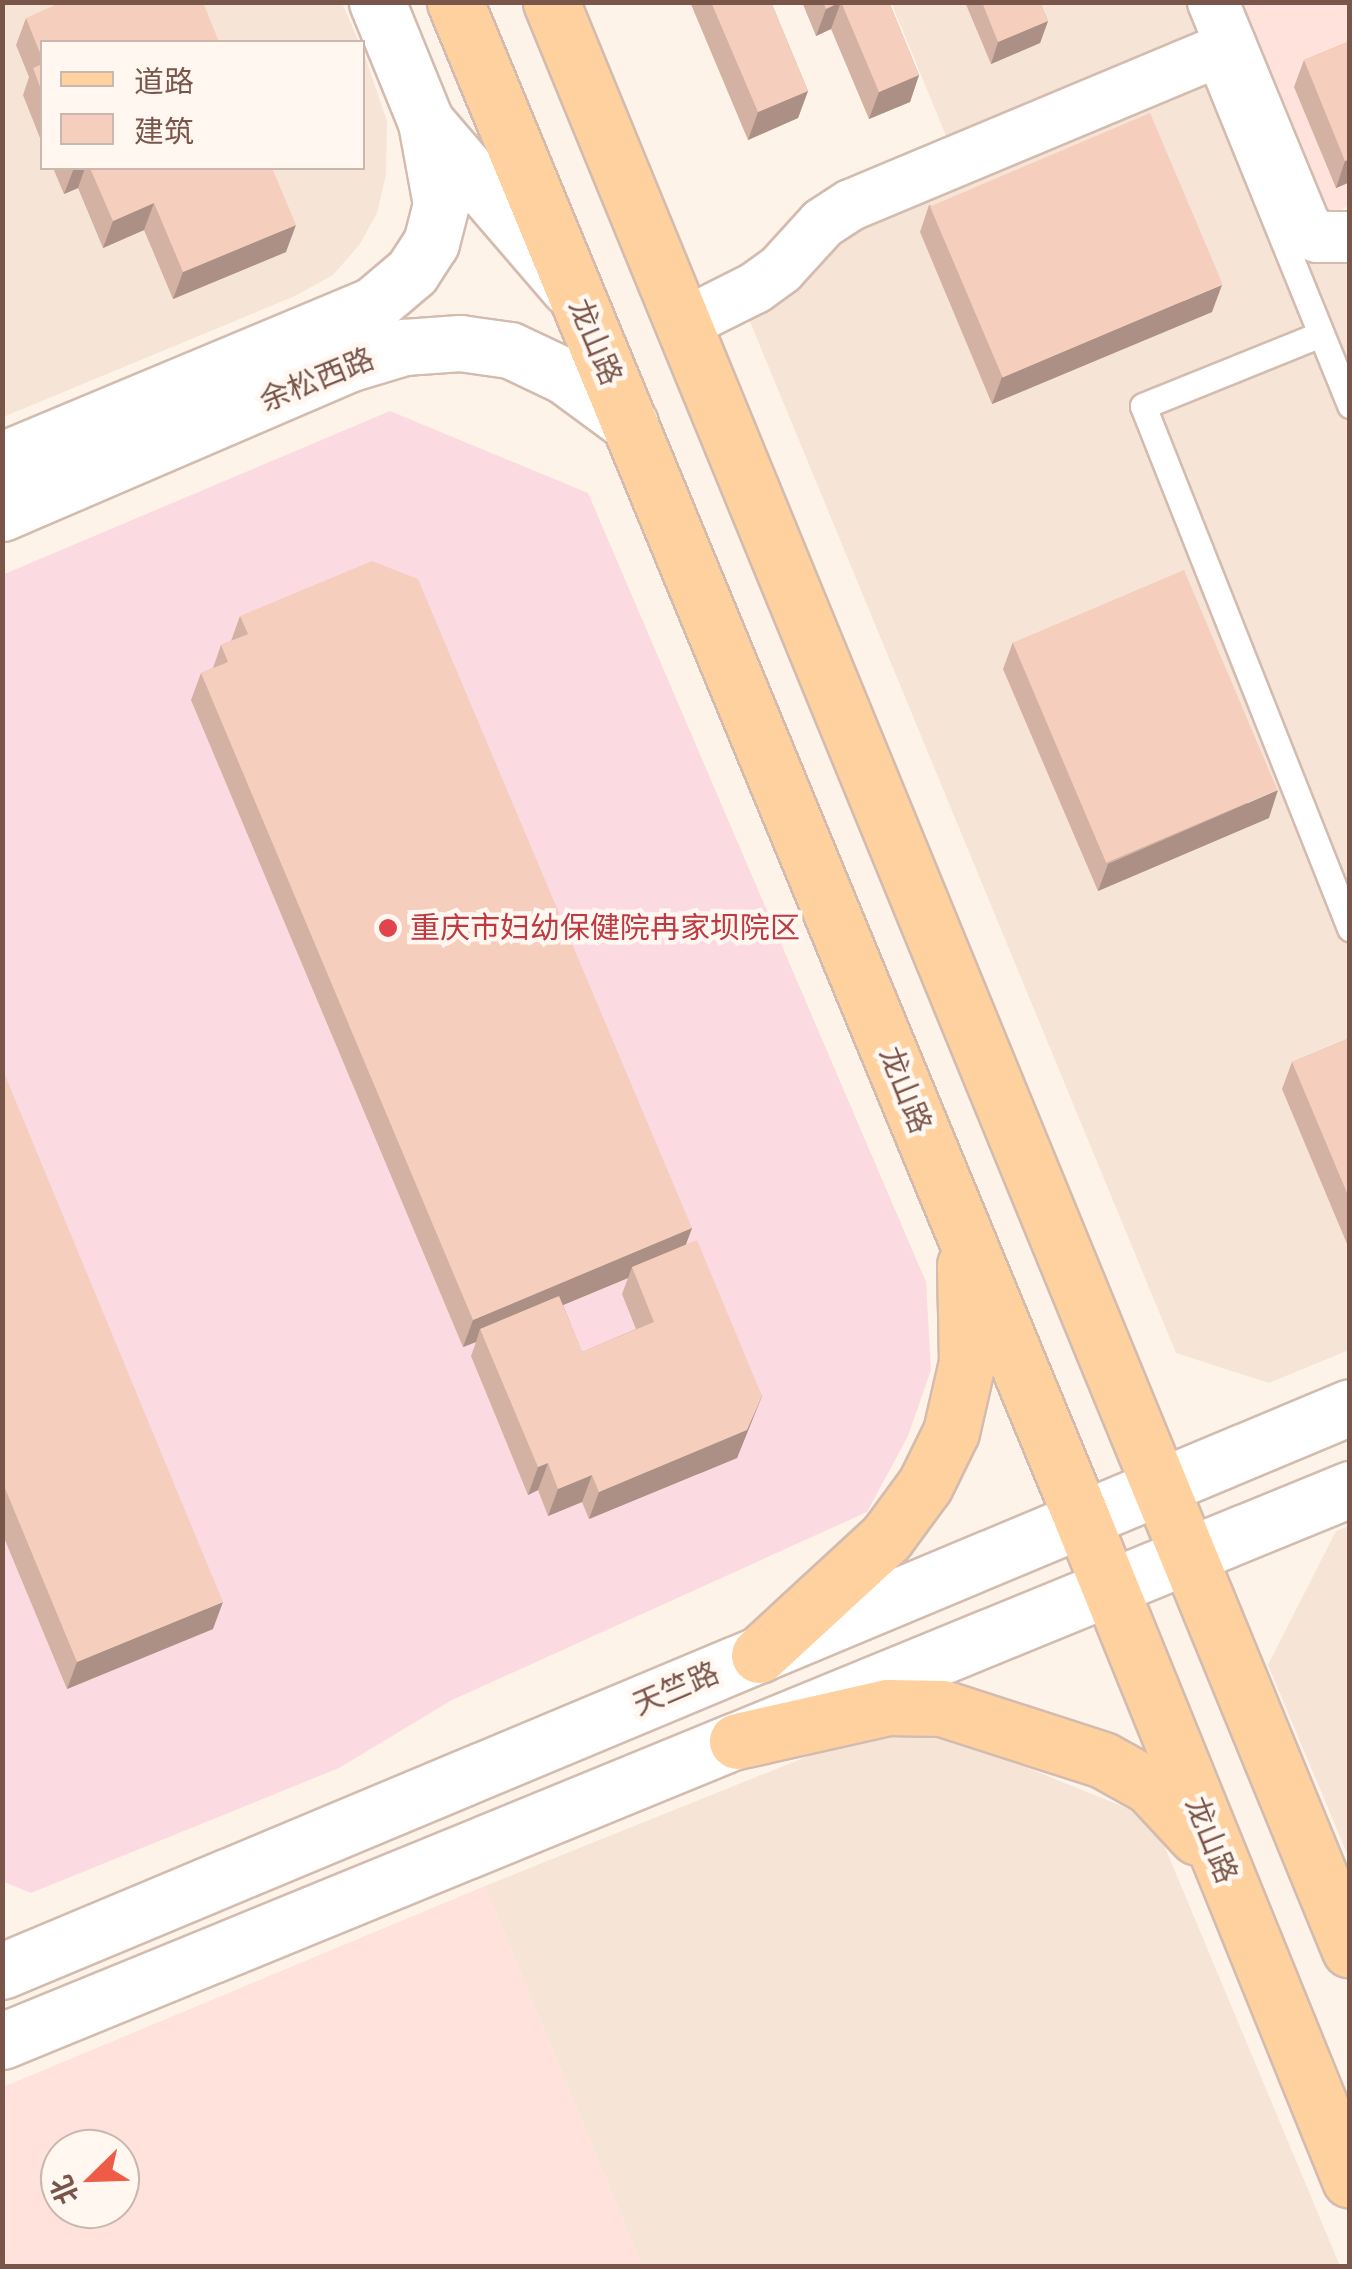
<!DOCTYPE html>
<html>
<head>
<meta charset="utf-8">
<style>
	body { margin:0 }
	#map { position:relative; width:1352px; height:2269px; overflow:hidden; background:#fef3e8; font-family:Cabin,"Noto Sans SC",sans-serif }
	div>[style] { position:absolute }
	.residential>* { inset:0; background:#f6e4d6 }
	.commercial>* { inset:0; background:#fee2db }
	.medical>* { inset:0; background:#fcdae2 }
	.roads { filter:drop-shadow(2px 0 #d3bcaf) drop-shadow(-2px 0 #d3bcaf) drop-shadow(0 2px #d3bcaf) drop-shadow(0 -2px #d3bcaf) }
	.service>* { height:25px; margin:-12.5px; padding:0 12.5px; transform-origin:12.5px; border-radius:12.5px; background:#fff }
	.minor>* { height:50px; margin:-25px; padding:0 25px; transform-origin:25px; border-radius:25px; background:#fff }
	.secondary>* { height:55px; margin:-27.5px; padding:0 27.5px; transform-origin:27.5px; border-radius:27.5px; background:#fff }
	.primary>* { height:55px; margin:-27.5px; padding:0 27.5px; transform-origin:27.5px; border-radius:27.5px; background:#ffd19e }
	.wall>* { inset:0; background:#d3b1a3 }
	.shaded-wall>* { inset:0; background:#ac9085 }
	.building>* { inset:0; background:#f5cebe; transform-origin:0 0 }
	.dots>* { width:28px; height:28px; translate:-50% -50%; box-sizing:border-box; border:5px solid #fff7f0; border-radius:50% }
	span { translate:-50% -50%; white-space:nowrap; text-align:center; line-height:1.15; -webkit-text-stroke:9px #fff7f0; paint-order:stroke }
	.street-label { font-size:30px; color:#7a564a }
	.health-label { font-size:30px; color:#be3a42 }
	.left { translate:0 -50%; text-align:left }
	.frame { position:absolute; inset:0; border:5px solid #7a564a; pointer-events:none }
	.legend { position:absolute; left:40px; top:40px; width:325px; height:130px; box-sizing:border-box; background:#fff7f0; border:2px solid #cab7ae; margin:0; padding:12px 18px; list-style:none; font-size:30px; color:#7a564a }
	.legend li { display:flex; align-items:center; gap:20px; height:50px }
	.legend b { width:50px; border:2px solid #cab7ae }
	.north { position:absolute; left:40px; top:2129px; width:100px; height:100px; box-sizing:border-box; background:#fff7f0; border:2px solid #cab7ae; border-radius:50%; rotate:247deg; font-size:28px; font-weight:700; line-height:40px; text-align:center; color:#7a564a }
	.north::after { content:''; display:block; margin:auto; width:35px; height:45px; background:#ee5c47; clip-path:polygon(50% 0,100% 100%,50% 72%,0 100%) }
</style>
</head>
<body>
<div id="map">
	<div class="residential">
		<i style="clip-path:polygon(891px 2px,1194px 3px,1349px 257px,1349px 1350px,1269px 1383px,1176px 1353px,734px 283px,951px 148px)"></i>
		<i style="clip-path:polygon(3px 3px,342px 3px,359px 42px,42px 42px,42px 168px,362px 168px,363px 51px,387px 121px,386px 175px,377px 213px,360px 244px,333px 275px,295px 296px,3px 417px)"></i>
		<i style="clip-path:polygon(1349px 1526px,1349px 1858px,1268px 1665px,1336px 1531px)"></i>
		<i style="clip-path:polygon(931px 1729px,1134px 1811px,1164px 1845px,1340px 2266px,642px 2266px,485px 1886px,873px 1730px)"></i>
	</div>
	<div class="commercial">
		<i style="clip-path:polygon(1233px 3px,1349px 3px,1349px 206px,1322px 217px)"></i>
		<i style="clip-path:polygon(evenodd,485px 1886px,642px 2266px,3px 2266px,3px 2087px,485px 1886px,60px 2149px,120px 2149px,120px 2209px,60px 2209px,60px 2149px)"></i>
	</div>
	<div class="medical">
		<i style="clip-path:polygon(390px 411px,588px 493px,926px 1282px,931px 1370px,908px 1436px,867px 1512px,452px 1700px,339px 1768px,31px 1893px,2px 1881px,2px 575px)"></i>
	</div>
	<div class="roads">
		<div class="service">
			<i style="left:1208px;top:55px;width:378px;rotate:67.9deg"></i>
			<i style="left:1321px;top:334px;width:192px;rotate:158deg"></i>
			<i style="left:1143px;top:406px;width:562px;rotate:68.37deg"></i>
		</div>
		<div class="minor">
			<i style="left:1213px;top:2px;width:241px;rotate:67.6deg"></i>
			<i style="left:1305px;top:225px;width:17px;rotate:45deg"></i>
			<i style="left:1317px;top:237px;width:33px"></i>
			<i style="left:683px;top:324px;width:80px;rotate:-26.6deg"></i>
			<i style="left:755px;top:288px;width:32px;rotate:-36deg"></i>
			<i style="left:781px;top:269px;width:62px;rotate:-47.6deg"></i>
			<i style="left:823px;top:223px;width:33px;rotate:-33deg"></i>
			<i style="left:851px;top:205px;width:412px;rotate:-22.7deg"></i>
		</div>
		<div class="secondary">
			<i style="left:377px;top:2px;width:130px;rotate:67.8deg"></i>
			<i style="left:426px;top:122px;width:218px;rotate:49.3deg"></i>
			<i style="left:2px;top:460px;width:402px;rotate:-22.7deg"></i>
			<i style="left:373px;top:305px;width:51px;rotate:-40.2deg"></i>
			<i style="left:412px;top:272px;width:35px;rotate:-57deg"></i>
			<i style="left:431px;top:243px;width:40px;rotate:-75.6deg"></i>
			<i style="left:441px;top:204px;width:83px;rotate:-100.4deg"></i>
			<i style="left:2px;top:513px;width:377px;rotate:-23.3deg"></i>
			<i style="left:348px;top:364px;width:59px;rotate:-16.9deg"></i>
			<i style="left:404px;top:347px;width:56px;rotate:-4.1deg"></i>
			<i style="left:460px;top:343px;width:50px;rotate:8deg"></i>
			<i style="left:510px;top:350px;width:61px;rotate:25.3deg"></i>
			<i style="left:565px;top:376px;width:81px;rotate:36.4deg"></i>
			<i style="left:2px;top:1971px;width:1461px;rotate:-22.7deg"></i>
			<i style="left:2px;top:2041px;width:1457px;rotate:-22.27deg"></i>
		</div>
		<div class="primary">
			<i style="left:455px;top:2px;width:1641px;rotate:67.54deg"></i>
			<i style="left:1082px;top:1519px;width:713px;rotate:67.93deg"></i>
			<i style="left:551px;top:2px;width:2105px;rotate:67.7deg"></i>
			<i style="left:759px;top:1655px;width:173px;rotate:-42.7deg"></i>
			<i style="left:886px;top:1538px;width:66px;rotate:-53.7deg"></i>
			<i style="left:925px;top:1485px;width:59px;rotate:-63.9deg"></i>
			<i style="left:951px;top:1432px;width:72px;rotate:-77.1deg"></i>
			<i style="left:967px;top:1362px;width:97px;rotate:-91.2deg"></i>
			<i style="left:737px;top:1741px;width:155px;rotate:-12.7deg"></i>
			<i style="left:888px;top:1707px;width:54px;rotate:1.1deg"></i>
			<i style="left:942px;top:1708px;width:169px;rotate:17.9deg"></i>
			<i style="left:1103px;top:1760px;width:54px;rotate:29deg"></i>
			<i style="left:1150px;top:1786px;width:69px;rotate:47.3deg"></i>
		</div>
	</div>
	<div class="wall">
		<i style="clip-path:polygon(690px 2px,771px 2px,808px 91px,798px 118px,748px 140px)"></i>
		<i style="clip-path:polygon(802px 2px,889px 2px,919px 75px,910px 102px,869px 119px,831px 29px,816px 36px)"></i>
		<i style="clip-path:polygon(965px 2px,1040px 2px,1048px 21px,1040px 43px,991px 64px)"></i>
		<i style="clip-path:polygon(26px 18px,42px 42px,42px 143px,23px 95px,29px 77px,16px 45px)"></i>
		<i style="clip-path:polygon(1350px 41px,1350px 182px,1336px 188px,1294px 87px,1304px 60px)"></i>
		<i style="clip-path:polygon(53px 168px,272px 168px,286px 252px,173px 299px,144px 230px,103px 248px,78px 188px,64px 194px)"></i>
		<i style="clip-path:polygon(929px 205px,1212px 312px,992px 404px,920px 232px)"></i>
		<i style="clip-path:polygon(evenodd,240px 616px,692px 1228px,686px 1244px,762px 1396px,737px 1458px,589px 1519px,582px 1502px,548px 1516px,538px 1490px,528px 1495px,471px 1356px,476px 1342px,463px 1347px,191px 700px,201px 673px,213px 668px,221px 645px,231px 641px,240px 616px,628px 1278px,622px 1294px,636px 1329px,582px 1352px,563px 1305px,628px 1278px)"></i>
		<i style="clip-path:polygon(1013px 642px,1269px 818px,1098px 891px,1003px 669px)"></i>
		<i style="clip-path:polygon(1350px 1038px,1350px 1251px,1282px 1089px,1292px 1062px)"></i>
		<i style="clip-path:polygon(2px 1068px,213px 1629px,67px 1689px,2px 1533px)"></i>
	</div>
	<div class="shaded-wall">
		<i style="clip-path:polygon(841px 2px,831px 29px,816px 36px,826px 9px)"></i>
		<i style="clip-path:polygon(1048px 21px,1040px 43px,991px 64px,998px 42px)"></i>
		<i style="clip-path:polygon(919px 75px,910px 102px,869px 119px,879px 92px)"></i>
		<i style="clip-path:polygon(808px 91px,798px 118px,748px 140px,758px 112px)"></i>
		<i style="clip-path:polygon(1350px 159px,1350px 182px,1336px 188px,1345px 161px)"></i>
		<i style="clip-path:polygon(74px 168px,85px 168px,78px 188px,64px 194px)"></i>
		<i style="clip-path:polygon(154px 203px,144px 230px,103px 248px,113px 221px)"></i>
		<i style="clip-path:polygon(296px 225px,286px 252px,173px 299px,183px 272px)"></i>
		<i style="clip-path:polygon(1222px 285px,1212px 312px,992px 404px,1002px 377px)"></i>
		<i style="clip-path:polygon(1278px 790px,1269px 818px,1098px 891px,1108px 864px)"></i>
		<i style="clip-path:polygon(692px 1228px,682px 1255px,632px 1267px,628px 1278px,484px 1338px,480px 1329px,476px 1342px,463px 1347px,473px 1320px)"></i>
		<i style="clip-path:polygon(762px 1396px,737px 1458px,589px 1519px,599px 1492px)"></i>
		<i style="clip-path:polygon(548px 1463px,538px 1490px,528px 1495px,538px 1467px)"></i>
		<i style="clip-path:polygon(592px 1475px,582px 1502px,548px 1516px,558px 1489px)"></i>
		<i style="clip-path:polygon(223px 1602px,213px 1629px,67px 1689px,77px 1662px)"></i>
	</div>
	<div class="building">
		<i style="clip-path:polygon(62px 2px,203px 2px,219px 42px,42px 42px,42px 58px,26px 18px)"></i>
		<i style="clip-path:polygon(711px 2px,771px 2px,808px 91px,758px 112px)"></i>
		<i style="clip-path:polygon(823px 2px,840px 2px,826px 9px)"></i>
		<i style="clip-path:polygon(841px 2px,889px 2px,919px 75px,879px 92px)"></i>
		<i style="clip-path:polygon(982px 2px,1040px 2px,1048px 21px,998px 42px)"></i>
		<i style="clip-path:polygon(1350px 41px,1350px 159px,1345px 161px,1304px 60px)"></i>
		<i style="clip-path:polygon(42px 64px,42px 92px,33px 68px)"></i>
		<i style="left:1150px;top:113px;width:186px;height:239px;rotate:67deg"></i>
		<i style="clip-path:polygon(90px 168px,272px 168px,296px 225px,183px 272px,154px 203px,113px 221px)"></i>
		<i style="clip-path:polygon(372px 561px,418px 579px,692px 1228px,473px 1320px,201px 673px,228px 662px,221px 645px,248px 634px,240px 616px)"></i>
		<i style="left:1184px;top:570px;width:239px;height:186px;rotate:67deg"></i>
		<i style="clip-path:polygon(1350px 1038px,1350px 1200px,1292px 1062px)"></i>
		<i style="clip-path:polygon(2px 1068px,223px 1602px,77px 1662px,2px 1481px)"></i>
		<i style="clip-path:polygon(697px 1240px,762px 1396px,747px 1430px,599px 1492px,592px 1475px,558px 1489px,548px 1463px,538px 1467px,480px 1329px,559px 1296px,582px 1352px,654px 1322px,632px 1267px)"></i>
	</div>
	<div class="dots">
		<i style="left:388px;top:928px;background:#e0444e"></i>
	</div>
	<div class="street-label">
		<span style="left:595px;top:342px;rotate:67deg">龙山路</span>
		<span style="left:317px;top:380px;rotate:-22deg">余松西路</span>
		<span style="left:905px;top:1090px;rotate:68deg">龙山路</span>
		<span style="left:676px;top:1689px;rotate:-23deg">天竺路</span>
		<span style="left:1211px;top:1840px;rotate:68deg">龙山路</span>
	</div>
	<div class="health-label">
		<span class="left" style="left:410px;top:928px">重庆市妇幼保健院冉家坝院区</span>
	</div>
	<div class="frame"></div>
	<ul class="legend">
	<li><b style="height:12px;background:#ffd19e"></b>道路</li>
	<li><b style="height:28px;background:#f5cebe"></b>建筑</li>
	</ul>
	<div class="north">北</div>
</div>
</body>
</html>
